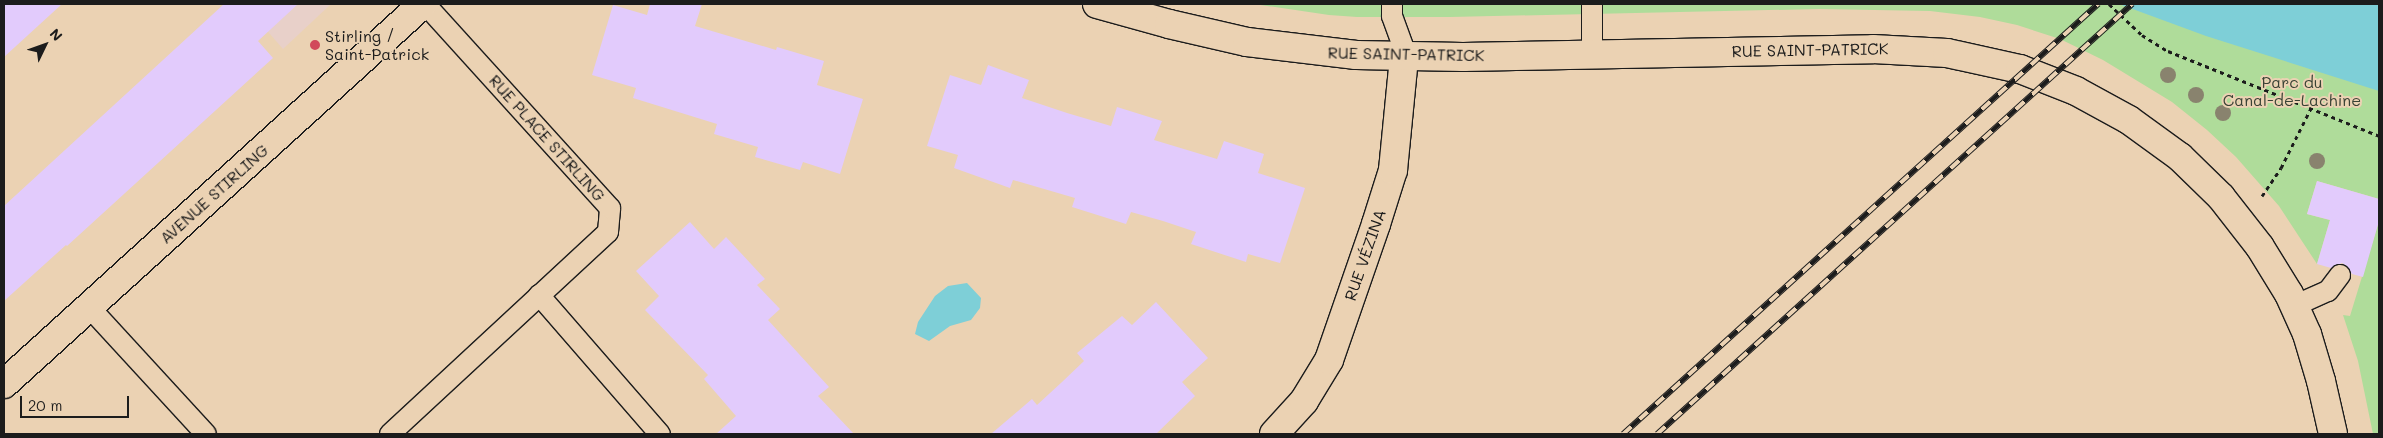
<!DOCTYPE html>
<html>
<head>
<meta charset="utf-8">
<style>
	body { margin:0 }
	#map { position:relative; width:2383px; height:438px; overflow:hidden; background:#ebd2b3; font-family:Mali,sans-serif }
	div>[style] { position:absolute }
	.built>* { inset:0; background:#e8d0c9 }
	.green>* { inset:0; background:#afdc9a }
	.water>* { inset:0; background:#7ecfd7 }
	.building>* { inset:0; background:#e2cbfc }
	.path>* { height:3px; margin-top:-1.5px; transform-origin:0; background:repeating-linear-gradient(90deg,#1c1c1c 0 4px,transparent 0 8px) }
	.roads { filter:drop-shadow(1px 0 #1c1c1c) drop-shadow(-1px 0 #1c1c1c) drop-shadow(0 1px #1c1c1c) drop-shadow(0 -1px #1c1c1c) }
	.lane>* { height:20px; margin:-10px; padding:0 10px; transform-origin:10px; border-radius:10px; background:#ebd2b3 }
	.street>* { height:28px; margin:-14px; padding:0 14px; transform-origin:14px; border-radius:14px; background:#ebd2b3 }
	.secondary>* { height:28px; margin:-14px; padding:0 14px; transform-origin:14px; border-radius:14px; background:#ebd2b3 }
	.rail>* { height:5.5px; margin-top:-2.75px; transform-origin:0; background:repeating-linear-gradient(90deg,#ebd2b3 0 11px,#1c1c1c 0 22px); box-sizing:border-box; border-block:1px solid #1c1c1c }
	.trees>* { width:16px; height:16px; margin:-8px; border-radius:50%; background:#89836e }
	.dots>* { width:14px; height:14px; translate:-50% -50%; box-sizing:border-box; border:2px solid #ebd2b3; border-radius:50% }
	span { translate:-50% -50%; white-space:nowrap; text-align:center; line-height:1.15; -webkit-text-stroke:4px #ebd2b3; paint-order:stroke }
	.poi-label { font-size:16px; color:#1c1c1c }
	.left { translate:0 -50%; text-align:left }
	.street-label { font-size:16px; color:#1c1c1c }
	.park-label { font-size:16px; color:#394235 }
	.frame { position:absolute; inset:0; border:5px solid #1c1c1c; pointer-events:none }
	.north { position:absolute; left:20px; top:20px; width:50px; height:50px; -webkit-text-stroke:4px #ebd2b3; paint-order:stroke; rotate:48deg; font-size:14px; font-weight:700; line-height:20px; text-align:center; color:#1c1c1c }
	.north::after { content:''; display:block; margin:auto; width:18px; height:22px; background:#1c1c1c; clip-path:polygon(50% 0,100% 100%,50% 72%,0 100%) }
	.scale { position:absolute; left:20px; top:396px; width:109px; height:22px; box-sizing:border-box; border:2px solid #1c1c1c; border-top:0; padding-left:6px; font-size:15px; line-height:18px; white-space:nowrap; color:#1c1c1c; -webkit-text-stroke:4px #ebd2b3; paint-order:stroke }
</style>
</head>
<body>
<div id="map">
	<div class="built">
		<i style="clip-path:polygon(244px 4px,331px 4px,283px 49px)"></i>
	</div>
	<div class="green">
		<i style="clip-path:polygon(1254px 4px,2379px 4px,2379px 199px,2317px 181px,2307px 214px,2330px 220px,2317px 264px,2279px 206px,2236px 157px,2207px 130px,2172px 102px,2103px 60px,2060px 39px,2017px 25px,1980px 17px,1930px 11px,1819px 9px,1450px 17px,1357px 17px,1329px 15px)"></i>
		<i style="clip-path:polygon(2379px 221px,2379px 434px,2373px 434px,2358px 361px,2343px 315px,2350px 316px)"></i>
	</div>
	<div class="water">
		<i style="clip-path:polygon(2119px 4px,2379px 4px,2379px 91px,2206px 36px)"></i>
		<i style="clip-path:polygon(967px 283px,981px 298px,980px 308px,971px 320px,950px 326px,929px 341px,915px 334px,918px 322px,935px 296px,948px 286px)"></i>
	</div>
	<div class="building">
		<i style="clip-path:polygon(4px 4px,62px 4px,4px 57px)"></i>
		<i style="clip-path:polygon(224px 4px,298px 4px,258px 41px,273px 58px,67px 246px,66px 245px,4px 301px,4px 206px)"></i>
		<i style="clip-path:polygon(650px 4px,702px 4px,695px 26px,776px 50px,777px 47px,824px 61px,817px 85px,863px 99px,840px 174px,803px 162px,800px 170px,755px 157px,758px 147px,714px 134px,717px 124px,633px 98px,636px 88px,592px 75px,613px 5px,647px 15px)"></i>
		<i style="clip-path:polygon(988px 65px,1029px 80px,1022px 98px,1067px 113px,1111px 126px,1117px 107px,1162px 121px,1154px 140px,1217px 159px,1224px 141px,1264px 154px,1258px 173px,1305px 188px,1280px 263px,1248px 254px,1246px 262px,1191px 244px,1196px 232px,1163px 221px,1131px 212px,1126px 224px,1072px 207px,1075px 198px,1013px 180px,1010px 188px,954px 168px,958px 155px,927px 146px,950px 75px,981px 85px)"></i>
		<i style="clip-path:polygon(2317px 181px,2379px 199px,2379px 221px,2363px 277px,2352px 274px,2347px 266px,2342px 263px,2331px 268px,2317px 264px,2330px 220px,2307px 214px)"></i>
		<i style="clip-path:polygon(690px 222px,714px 249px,726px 237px,765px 279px,757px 285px,780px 309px,768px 320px,829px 387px,818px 396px,854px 434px,716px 434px,736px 416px,704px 379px,708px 375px,645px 310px,659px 296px,636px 271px)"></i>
		<i style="clip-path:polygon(1156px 302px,1208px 358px,1182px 382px,1195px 396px,1156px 434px,991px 434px,1032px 399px,1037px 405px,1062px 382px,1084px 361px,1077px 353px,1122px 316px,1132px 325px)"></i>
	</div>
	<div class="path">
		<i style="left:2109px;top:4px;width:45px;rotate:43.2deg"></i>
		<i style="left:2142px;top:35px;width:31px;rotate:32deg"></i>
		<i style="left:2168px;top:51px;width:227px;rotate:21.9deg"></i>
		<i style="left:2262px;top:196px;width:34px;rotate:-56deg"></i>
		<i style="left:2281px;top:168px;width:67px;rotate:-63.4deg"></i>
	</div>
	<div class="roads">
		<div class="lane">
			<i style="left:1392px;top:4px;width:12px;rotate:90deg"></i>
			<i style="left:1392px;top:16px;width:33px;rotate:70deg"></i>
			<i style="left:1403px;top:47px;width:10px;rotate:84deg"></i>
			<i style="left:1592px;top:53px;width:49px;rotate:-90deg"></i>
			<i style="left:539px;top:295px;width:184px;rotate:49deg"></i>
			<i style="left:2294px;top:306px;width:37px;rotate:-24deg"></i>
			<i style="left:2328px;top:291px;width:20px;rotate:-53deg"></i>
			<i style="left:90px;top:308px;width:171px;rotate:47.4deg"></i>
			<i style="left:390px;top:434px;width:297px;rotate:-42.8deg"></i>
			<i style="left:608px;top:232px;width:24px;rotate:-85deg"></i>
			<i style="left:610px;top:208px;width:275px;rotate:-132.2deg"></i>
		</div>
		<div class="street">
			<i style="left:4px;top:384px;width:566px;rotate:-42.21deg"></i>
			<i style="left:1274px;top:434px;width:45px;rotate:-47.7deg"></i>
			<i style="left:1304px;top:401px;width:48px;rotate:-58.6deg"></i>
			<i style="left:1329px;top:360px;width:144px;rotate:-70.9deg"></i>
			<i style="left:1376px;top:224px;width:57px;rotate:-72.5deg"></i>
			<i style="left:1393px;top:170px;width:114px;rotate:-84.4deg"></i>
		</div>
		<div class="secondary">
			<i style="left:1097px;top:4px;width:75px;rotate:15.5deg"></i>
			<i style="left:1169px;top:24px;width:80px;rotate:13deg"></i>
			<i style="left:1247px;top:42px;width:110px;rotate:6.8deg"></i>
			<i style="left:1356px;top:55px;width:107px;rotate:1.1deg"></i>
			<i style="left:1463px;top:57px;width:410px;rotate:-1.1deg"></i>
			<i style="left:1873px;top:49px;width:74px;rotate:3.1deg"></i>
			<i style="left:1947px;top:53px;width:75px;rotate:12.4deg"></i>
			<i style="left:2020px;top:69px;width:60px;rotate:21.4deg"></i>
			<i style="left:2076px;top:91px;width:60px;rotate:28.7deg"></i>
			<i style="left:2129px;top:120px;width:63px;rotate:36deg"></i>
			<i style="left:2180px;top:157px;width:57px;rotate:44.3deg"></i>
			<i style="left:2221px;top:197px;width:63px;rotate:52deg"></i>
			<i style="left:2260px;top:247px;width:55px;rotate:58.3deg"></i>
			<i style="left:2289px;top:294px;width:44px;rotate:65.8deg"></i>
			<i style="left:2307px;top:334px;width:49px;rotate:73.4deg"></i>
			<i style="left:2321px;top:381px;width:54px;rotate:77.2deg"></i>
		</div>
	</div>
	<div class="rail">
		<i style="left:1623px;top:434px;width:641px;rotate:-42.15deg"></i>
		<i style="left:1657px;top:434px;width:641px;rotate:-42.15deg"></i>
	</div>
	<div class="trees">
		<i style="left:2168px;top:75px"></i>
		<i style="left:2196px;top:95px"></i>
		<i style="left:2223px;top:113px"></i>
		<i style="left:2317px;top:161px"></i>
	</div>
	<div class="dots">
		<i style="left:315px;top:45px;background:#d1495b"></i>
	</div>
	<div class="poi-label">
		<span class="left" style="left:325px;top:45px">Stirling /<br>Saint-Patrick</span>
	</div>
	<div class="street-label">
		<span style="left:1810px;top:50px;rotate:-1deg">RUE SAINT-PATRICK</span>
		<span style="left:1406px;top:54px;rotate:1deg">RUE SAINT-PATRICK</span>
		<span style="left:547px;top:138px;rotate:48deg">RUE PLACE STIRLING</span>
		<span style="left:214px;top:194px;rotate:-42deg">AVENUE STIRLING</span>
		<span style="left:1365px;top:255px;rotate:-71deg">RUE VÉZINA</span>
	</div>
	<div class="park-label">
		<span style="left:2292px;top:91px">Parc du<br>Canal-de-Lachine</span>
	</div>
	<div class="frame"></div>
	<div class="north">N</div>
	<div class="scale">20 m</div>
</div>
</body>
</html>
